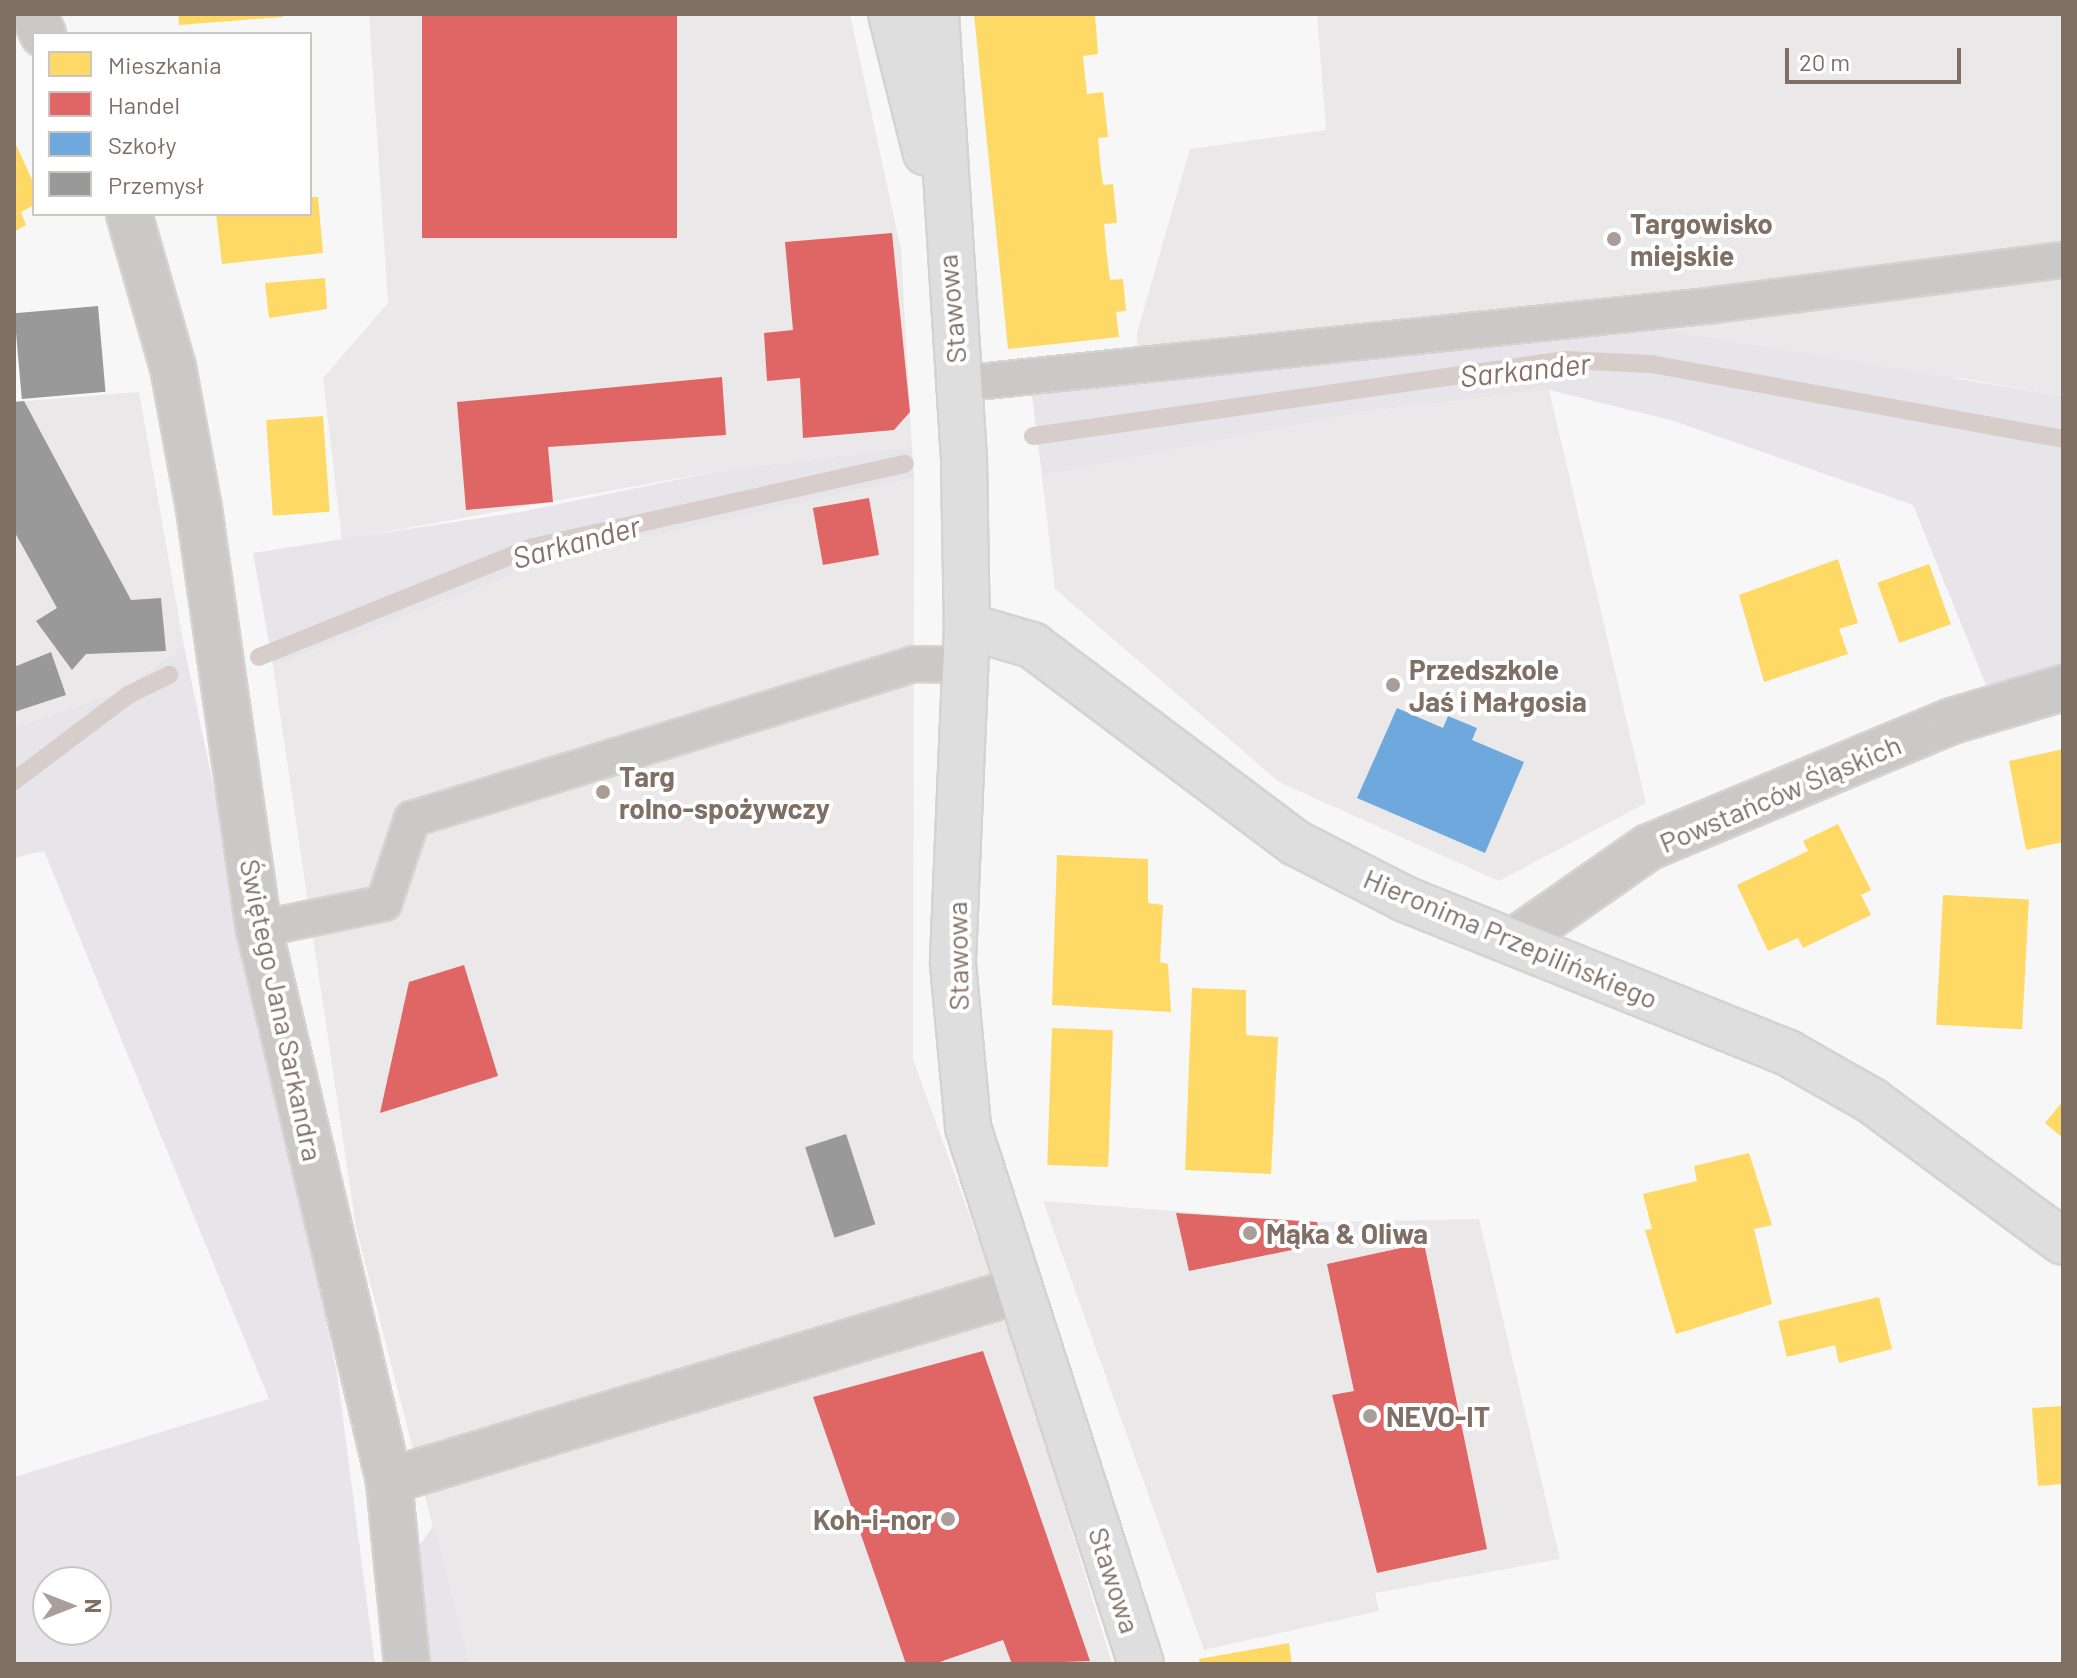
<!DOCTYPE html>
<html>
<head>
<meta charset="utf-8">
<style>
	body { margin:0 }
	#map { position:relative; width:2077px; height:1678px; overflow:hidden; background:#f7f7f7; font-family:Barlow,sans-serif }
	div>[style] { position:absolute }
	.built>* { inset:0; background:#eae8e9 }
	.green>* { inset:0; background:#e8e5ea }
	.homes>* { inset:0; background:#ffd966; transform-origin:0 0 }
	.shops>* { inset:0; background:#e06666; transform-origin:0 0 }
	.schools>* { inset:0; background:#6fa8dc }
	.industry>* { inset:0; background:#999; transform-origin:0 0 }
	.stream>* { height:18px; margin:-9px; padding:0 9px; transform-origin:9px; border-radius:9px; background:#d7cecc }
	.roads { filter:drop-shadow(2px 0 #d4d3d2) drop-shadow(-2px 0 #d4d3d2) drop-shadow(0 2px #d4d3d2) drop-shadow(0 -2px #d4d3d2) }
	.lane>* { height:34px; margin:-17px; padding:0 17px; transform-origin:17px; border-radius:17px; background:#cac9c8 }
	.street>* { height:44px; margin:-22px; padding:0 22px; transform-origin:22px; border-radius:22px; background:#cac9c8 }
	.secondary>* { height:44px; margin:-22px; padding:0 22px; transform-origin:22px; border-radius:22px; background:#dedede }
	.dots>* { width:22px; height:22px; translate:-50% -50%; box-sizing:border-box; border:4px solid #fff; border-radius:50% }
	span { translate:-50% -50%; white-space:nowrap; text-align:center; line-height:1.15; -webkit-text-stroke:8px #fff; paint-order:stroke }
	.poi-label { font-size:28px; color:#7f6f65; font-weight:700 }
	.left { translate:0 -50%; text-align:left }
	.right { translate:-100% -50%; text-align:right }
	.street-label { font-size:28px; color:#7f6f65 }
	.water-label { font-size:30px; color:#88706a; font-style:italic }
	.frame { position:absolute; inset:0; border:16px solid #7f6f65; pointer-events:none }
	.legend { position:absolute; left:32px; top:32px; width:280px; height:184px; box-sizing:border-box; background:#fff; border:2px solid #ccc5c1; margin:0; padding:10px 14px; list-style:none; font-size:24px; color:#7f6f65 }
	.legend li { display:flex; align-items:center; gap:16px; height:40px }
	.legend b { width:40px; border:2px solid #ccc5c1 }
	.north { position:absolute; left:32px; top:1566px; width:80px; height:80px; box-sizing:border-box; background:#fff; border:2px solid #ccc5c1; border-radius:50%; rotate:90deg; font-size:22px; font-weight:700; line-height:32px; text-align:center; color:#7f6f65 }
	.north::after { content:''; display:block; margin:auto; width:28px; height:36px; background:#a99f98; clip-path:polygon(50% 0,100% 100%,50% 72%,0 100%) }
	.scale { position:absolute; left:1785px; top:48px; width:176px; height:36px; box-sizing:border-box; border:4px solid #7f6f65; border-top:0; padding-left:10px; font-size:24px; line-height:28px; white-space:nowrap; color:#7f6f65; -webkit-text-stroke:6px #fff; paint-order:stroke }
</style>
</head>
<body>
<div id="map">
	<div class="built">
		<i style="clip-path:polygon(369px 14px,850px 14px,901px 250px,912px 447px,724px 470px,342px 540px,323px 378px,388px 303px)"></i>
		<i style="clip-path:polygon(1317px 14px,2063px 14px,2063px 396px,1961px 378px,1139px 375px,1137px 333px,1190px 149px,1326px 130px)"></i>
		<i style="clip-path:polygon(1549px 390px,1646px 803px,1499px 881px,1279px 782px,1055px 589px,1042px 476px,1368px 411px)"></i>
		<i style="clip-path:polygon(139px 392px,184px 646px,117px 693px,14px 727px,14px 402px)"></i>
		<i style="clip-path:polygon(914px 478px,913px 1059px,1010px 1328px,1112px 1664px,468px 1664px,356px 1227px,273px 666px,566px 555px)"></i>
		<i style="clip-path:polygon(1043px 1201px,1317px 1222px,1479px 1219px,1560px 1559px,1375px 1593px,1379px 1611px,1204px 1650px)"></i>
	</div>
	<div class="green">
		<i style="clip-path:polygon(1649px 328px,2063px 396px,2063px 667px,1988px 690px,1913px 505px,1674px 421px,1549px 390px,1368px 411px,1042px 476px,1031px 388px)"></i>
		<i style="clip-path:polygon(912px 447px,914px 478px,566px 555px,273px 666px,253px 553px,520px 512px,724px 470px)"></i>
		<i style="clip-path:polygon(evenodd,184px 646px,337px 1373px,375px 1664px,14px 1664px,14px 1477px,269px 1399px,44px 851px,14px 858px,14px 727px,117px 693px,184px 646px,48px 1582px,96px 1582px,96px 1630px,48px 1630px,48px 1582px)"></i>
		<i style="clip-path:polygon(434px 1525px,468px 1658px,468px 1664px,429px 1664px,417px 1549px)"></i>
	</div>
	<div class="homes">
		<i style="clip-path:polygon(178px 14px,283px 14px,283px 17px,179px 25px)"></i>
		<i style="clip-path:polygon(974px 14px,1095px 14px,1098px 54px,1083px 56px,1087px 94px,1103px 92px,1108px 137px,1098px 138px,1100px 161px,1103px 185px,1113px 184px,1117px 223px,1104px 224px,1106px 249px,1110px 280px,1123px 279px,1126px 311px,1116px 312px,1119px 337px,1008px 349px)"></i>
		<i style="clip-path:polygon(14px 140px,34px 184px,34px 205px,21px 212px,26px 225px,14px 232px)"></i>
		<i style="clip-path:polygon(310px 197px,318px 197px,323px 253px,222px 264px,216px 214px,310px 214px)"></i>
		<i style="clip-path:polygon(325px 278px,327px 309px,269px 318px,265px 283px)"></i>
		<i style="left:323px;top:416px;width:96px;height:57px;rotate:86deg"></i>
		<i style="clip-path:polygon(1838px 559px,1858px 623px,1839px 629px,1848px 654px,1764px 682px,1739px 595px)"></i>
		<i style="left:1929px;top:564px;width:64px;height:55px;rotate:70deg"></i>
		<i style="clip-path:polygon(2063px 749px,2063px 842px,2026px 850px,2009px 761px)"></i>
		<i style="clip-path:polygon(1838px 824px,1871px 890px,1861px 895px,1871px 915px,1803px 948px,1798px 938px,1768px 951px,1737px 885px,1808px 851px,1803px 841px)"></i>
		<i style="clip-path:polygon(1057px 855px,1148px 859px,1148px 903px,1163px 905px,1160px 962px,1168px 964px,1171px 1012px,1052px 1005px)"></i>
		<i style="left:1943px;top:895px;width:86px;height:130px;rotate:3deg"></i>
		<i style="clip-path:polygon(1192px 988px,1246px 990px,1246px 1035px,1278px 1037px,1271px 1174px,1185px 1170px)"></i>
		<i style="left:1052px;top:1028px;width:61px;height:137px;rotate:2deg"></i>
		<i style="clip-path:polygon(2063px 1101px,2063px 1138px,2045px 1123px)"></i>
		<i style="clip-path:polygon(1749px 1153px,1772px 1225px,1754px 1229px,1772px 1304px,1676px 1334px,1645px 1230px,1652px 1229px,1643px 1194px,1697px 1181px,1694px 1166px)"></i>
		<i style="clip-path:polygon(1879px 1297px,1892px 1349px,1839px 1363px,1835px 1345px,1787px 1357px,1778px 1321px)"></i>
		<i style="clip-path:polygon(2063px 1406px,2063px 1484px,2038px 1486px,2032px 1408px)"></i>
		<i style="clip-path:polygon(1289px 1643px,1292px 1664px,1200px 1664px,1199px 1659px)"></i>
	</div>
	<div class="shops">
		<i style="left:422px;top:14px;width:255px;height:224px"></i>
		<i style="clip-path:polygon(892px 233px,910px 412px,894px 430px,803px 438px,800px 378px,767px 381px,764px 333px,793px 330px,785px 242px)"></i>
		<i style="clip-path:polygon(722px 377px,726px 435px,548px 447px,553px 502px,466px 510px,457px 402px)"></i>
		<i style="left:869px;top:498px;width:58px;height:57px;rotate:80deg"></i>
		<i style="clip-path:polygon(464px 965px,498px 1076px,380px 1113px,409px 982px)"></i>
		<i style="clip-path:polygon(1176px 1213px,1317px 1222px,1321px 1244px,1189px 1271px)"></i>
		<i style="clip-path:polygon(1424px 1243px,1487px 1549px,1377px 1573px,1332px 1395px,1354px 1391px,1327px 1264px)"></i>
		<i style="clip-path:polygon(983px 1351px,1090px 1661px,1012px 1664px,1003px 1640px,934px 1664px,906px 1664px,813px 1397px)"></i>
	</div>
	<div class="schools">
		<i style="clip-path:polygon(1397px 708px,1443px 728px,1448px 716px,1477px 728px,1472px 740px,1524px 762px,1485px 853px,1357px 798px)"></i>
	</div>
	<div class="industry">
		<i style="left:98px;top:306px;width:86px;height:84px;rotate:85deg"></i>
		<i style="clip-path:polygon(24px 401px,131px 600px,161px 598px,166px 651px,86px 654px,72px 670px,36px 621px,57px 608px,14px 531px,14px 402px)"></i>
		<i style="clip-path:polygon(51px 652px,66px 695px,14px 712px,14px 667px)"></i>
		<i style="left:846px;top:1134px;width:95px;height:43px;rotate:72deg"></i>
	</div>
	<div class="stream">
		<i style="left:1033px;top:436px;width:538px;rotate:-8.12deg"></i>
		<i style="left:1566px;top:360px;width:85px;rotate:2.7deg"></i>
		<i style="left:1651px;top:364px;width:419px;rotate:10.3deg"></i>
		<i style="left:259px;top:657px;width:295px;rotate:-21.9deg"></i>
		<i style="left:533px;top:547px;width:381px;rotate:-12.6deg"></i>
		<i style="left:14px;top:781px;width:143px;rotate:-37deg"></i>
		<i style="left:128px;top:695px;width:46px;rotate:-26deg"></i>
	</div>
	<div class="roads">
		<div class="lane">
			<i style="left:958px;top:384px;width:753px;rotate:-5.95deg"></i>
			<i style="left:1707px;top:306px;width:359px;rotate:-7.4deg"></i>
			<i style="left:259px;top:929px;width:128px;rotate:-11.7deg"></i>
			<i style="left:384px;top:903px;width:89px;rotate:-71.6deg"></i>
			<i style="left:412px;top:819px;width:525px;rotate:-17.16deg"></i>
			<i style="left:914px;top:664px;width:51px;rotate:1.1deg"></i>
		</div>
		<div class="street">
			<i style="left:34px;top:14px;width:22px;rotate:66deg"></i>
			<i style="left:129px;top:214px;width:159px;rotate:74deg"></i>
			<i style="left:173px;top:367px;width:144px;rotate:79.6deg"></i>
			<i style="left:199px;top:509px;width:424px;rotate:81.9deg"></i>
			<i style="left:259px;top:929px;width:567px;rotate:76.75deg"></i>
			<i style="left:389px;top:1481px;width:184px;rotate:84.4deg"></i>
			<i style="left:1517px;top:939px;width:161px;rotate:-34.9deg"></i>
			<i style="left:1649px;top:847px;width:328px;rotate:-22.6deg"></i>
			<i style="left:1952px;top:721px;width:116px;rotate:-16.6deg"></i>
			<i style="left:389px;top:1481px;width:656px;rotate:-16.83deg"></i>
		</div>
		<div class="secondary">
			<i style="left:891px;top:14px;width:143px;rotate:75.9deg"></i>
			<i style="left:936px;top:14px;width:449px;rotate:86.4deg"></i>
			<i style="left:964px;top:462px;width:164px;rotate:89deg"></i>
			<i style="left:967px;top:626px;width:338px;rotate:92.4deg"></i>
			<i style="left:953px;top:964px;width:164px;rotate:84.7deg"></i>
			<i style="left:968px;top:1127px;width:564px;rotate:72.14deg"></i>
			<i style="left:967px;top:626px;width:68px;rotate:16.3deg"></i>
			<i style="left:1032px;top:645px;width:330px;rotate:36.9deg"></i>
			<i style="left:1296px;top:843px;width:123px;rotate:27.2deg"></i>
			<i style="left:1405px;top:899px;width:413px;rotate:21.9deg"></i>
			<i style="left:1788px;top:1053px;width:97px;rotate:29.7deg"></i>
			<i style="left:1872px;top:1101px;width:237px;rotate:36.4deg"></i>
		</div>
	</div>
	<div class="dots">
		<i style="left:1614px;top:239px;background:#a99f98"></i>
		<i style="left:1393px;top:685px;background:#a99f98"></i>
		<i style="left:603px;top:792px;background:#a99f98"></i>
		<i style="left:1250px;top:1233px;background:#a99f98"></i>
		<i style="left:1370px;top:1416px;background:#a99f98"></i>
		<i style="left:948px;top:1519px;background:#a99f98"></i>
	</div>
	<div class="poi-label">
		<span class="left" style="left:1630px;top:239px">Targowisko<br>miejskie</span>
		<span class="left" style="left:1409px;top:685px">Przedszkole<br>Jaś i Małgosia</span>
		<span class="left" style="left:619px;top:792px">Targ<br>rolno-spożywczy</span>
		<span class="left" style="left:1266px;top:1233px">Mąka &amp; Oliwa</span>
		<span class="left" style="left:1386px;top:1416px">NEVO-IT</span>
		<span class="right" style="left:932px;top:1519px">Koh-i-nor</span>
	</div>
	<div class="street-label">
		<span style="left:951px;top:309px;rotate:-95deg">Stawowa</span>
		<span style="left:1780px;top:793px;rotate:-23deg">Powstańców Śląskich</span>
		<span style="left:1511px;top:938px;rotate:23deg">Hieronima Przepilińskiego</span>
		<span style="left:957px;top:956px;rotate:-91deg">Stawowa</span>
		<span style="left:282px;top:1010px;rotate:78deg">Świętego Jana Sarkandra</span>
		<span style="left:1115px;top:1580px;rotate:72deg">Stawowa</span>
	</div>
	<div class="water-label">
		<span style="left:1525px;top:369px;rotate:-6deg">Sarkander</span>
		<span style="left:576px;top:541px;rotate:-15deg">Sarkander</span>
	</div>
	<div class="frame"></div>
	<ul class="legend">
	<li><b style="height:22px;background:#ffd966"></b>Mieszkania</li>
	<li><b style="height:22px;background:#e06666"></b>Handel</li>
	<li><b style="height:22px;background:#6fa8dc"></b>Szkoły</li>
	<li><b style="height:22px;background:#999"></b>Przemysł</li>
	</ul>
	<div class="north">N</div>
	<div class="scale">20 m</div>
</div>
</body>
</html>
